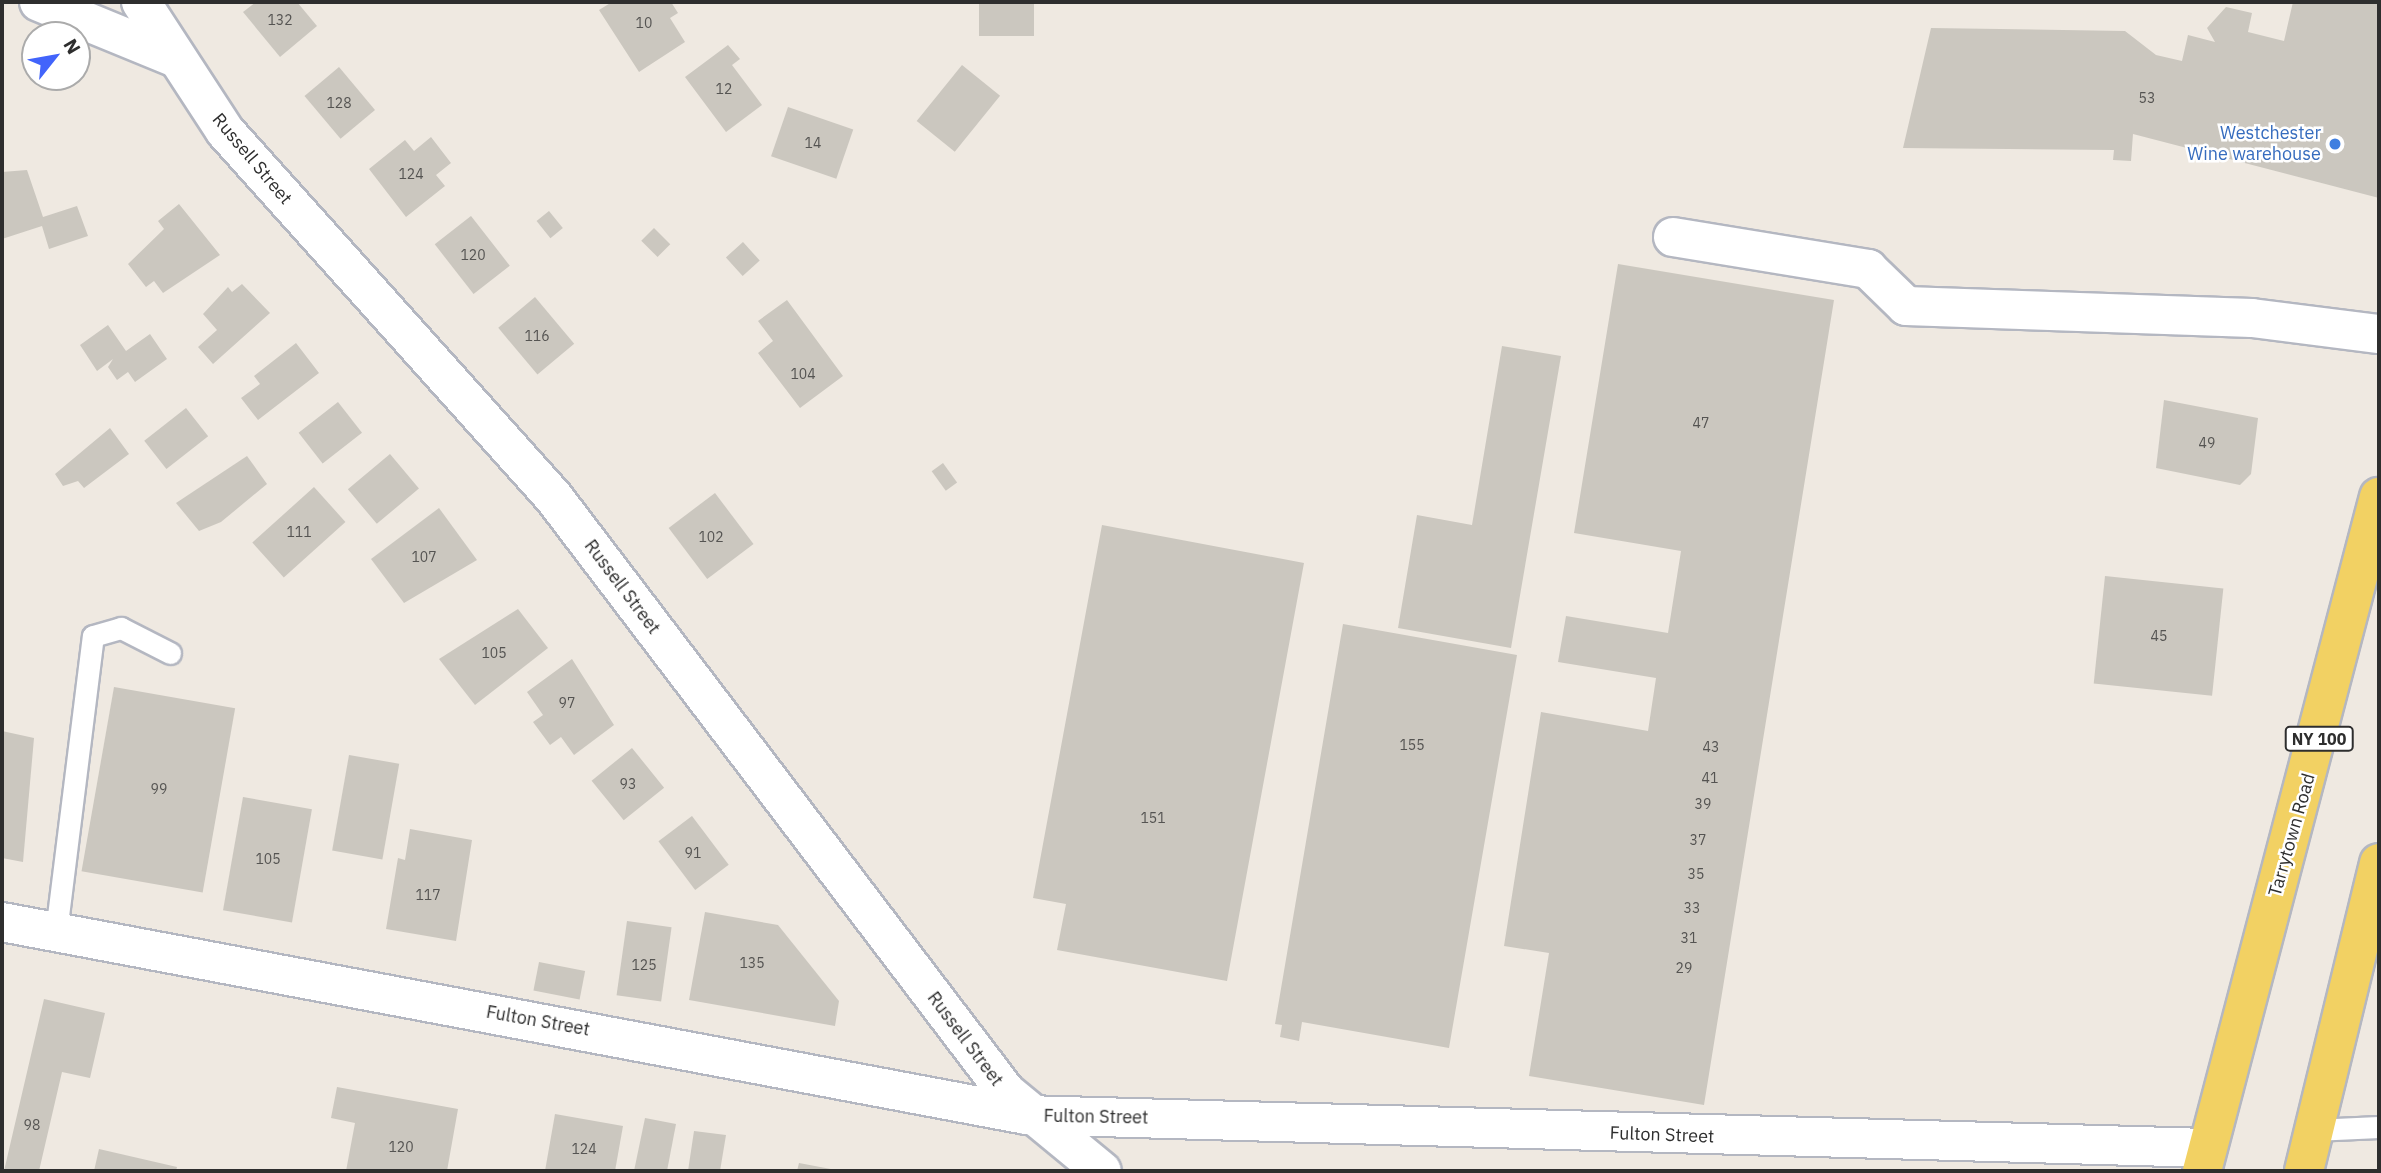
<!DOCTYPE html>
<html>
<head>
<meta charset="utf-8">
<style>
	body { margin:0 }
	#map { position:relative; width:2381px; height:1173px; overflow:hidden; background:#efe9e1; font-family:"IBM Plex Sans",sans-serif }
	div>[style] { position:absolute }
	.building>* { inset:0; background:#cbc7bf; transform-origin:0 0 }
	.roads { filter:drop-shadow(2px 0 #b4b7c1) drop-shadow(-2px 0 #b4b7c1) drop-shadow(0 2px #b4b7c1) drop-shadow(0 -2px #b4b7c1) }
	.service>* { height:21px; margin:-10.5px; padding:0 10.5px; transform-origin:10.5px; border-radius:10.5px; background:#fff }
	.minor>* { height:38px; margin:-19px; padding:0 19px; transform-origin:19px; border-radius:19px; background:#fff }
	.primary>* { height:38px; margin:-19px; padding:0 19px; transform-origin:19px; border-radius:19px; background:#f2d163 }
	.dots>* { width:19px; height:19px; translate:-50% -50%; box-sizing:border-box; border:4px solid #fff; border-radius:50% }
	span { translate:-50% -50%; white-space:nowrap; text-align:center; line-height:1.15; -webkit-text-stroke:5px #fff; paint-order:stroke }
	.number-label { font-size:14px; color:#555452 }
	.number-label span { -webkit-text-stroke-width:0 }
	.shield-label span { padding:2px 5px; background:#fff; border:2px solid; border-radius:5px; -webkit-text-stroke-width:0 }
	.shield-label { font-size:16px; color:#2e2e2e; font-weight:700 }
	.shop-label { font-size:18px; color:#366cbe }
	.right { translate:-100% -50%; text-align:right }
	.street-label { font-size:18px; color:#2e2e2e }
	.frame { position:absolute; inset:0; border:4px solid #2e2e2e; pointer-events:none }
	.north { position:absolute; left:21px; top:21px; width:70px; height:70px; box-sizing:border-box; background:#fff; border:2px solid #ababab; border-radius:50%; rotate:59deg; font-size:19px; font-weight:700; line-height:28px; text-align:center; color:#2e2e2e }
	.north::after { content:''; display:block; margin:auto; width:24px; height:32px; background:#4264fb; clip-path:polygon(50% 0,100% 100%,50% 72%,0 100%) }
</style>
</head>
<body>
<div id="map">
	<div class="building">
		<i style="clip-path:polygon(256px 2px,297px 2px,317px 26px,280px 57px,243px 12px)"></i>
		<i style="clip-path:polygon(612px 2px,671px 2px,678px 13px,670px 18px,685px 42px,639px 72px,599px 10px)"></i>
		<i style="left:979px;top:2px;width:55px;height:34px"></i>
		<i style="clip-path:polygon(2293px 2px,2379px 2px,2379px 198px,2133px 134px,2131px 161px,2113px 160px,2114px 150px,1903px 148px,1931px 28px,2125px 31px,2156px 55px,2182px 61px,2188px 35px,2215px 42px,2207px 28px,2226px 7px,2252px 13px,2248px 32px,2284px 41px)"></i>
		<i style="clip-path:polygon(728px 45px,740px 59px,732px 65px,762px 105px,726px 132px,685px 77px)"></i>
		<i style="left:962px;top:65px;width:49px;height:72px;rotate:39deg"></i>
		<i style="left:339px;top:67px;width:56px;height:45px;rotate:50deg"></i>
		<i style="left:788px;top:107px;width:69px;height:52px;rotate:19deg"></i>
		<i style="clip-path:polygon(431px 137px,451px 163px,436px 175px,445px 186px,406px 217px,369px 169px,405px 140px,414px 151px)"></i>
		<i style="clip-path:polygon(27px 170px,43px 217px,77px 206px,88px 236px,49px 249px,42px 226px,2px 239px,2px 172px)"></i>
		<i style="clip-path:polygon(179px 204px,220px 255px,163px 293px,154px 281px,146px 287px,128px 264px,164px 229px,158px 221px)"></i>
		<i style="left:549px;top:211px;width:22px;height:16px;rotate:51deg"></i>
		<i style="left:471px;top:216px;width:63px;height:46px;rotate:52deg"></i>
		<i style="left:654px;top:228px;width:23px;height:18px;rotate:45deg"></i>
		<i style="left:743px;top:242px;width:25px;height:23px;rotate:48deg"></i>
		<i style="clip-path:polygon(1618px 264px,1834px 300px,1704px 1105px,1529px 1076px,1549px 953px,1504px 946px,1541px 712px,1648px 731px,1656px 678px,1558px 662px,1566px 616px,1668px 633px,1681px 551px,1574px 533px)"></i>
		<i style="clip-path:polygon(242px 284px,270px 313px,213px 364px,198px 347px,217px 330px,203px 314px,228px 287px,232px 292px)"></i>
		<i style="left:535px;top:297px;width:61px;height:48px;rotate:50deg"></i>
		<i style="clip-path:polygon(787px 300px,843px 376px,800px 408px,758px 353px,773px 341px,758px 321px)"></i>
		<i style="clip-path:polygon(108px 325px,126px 351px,150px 334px,167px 359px,135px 382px,128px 372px,117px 380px,108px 367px,113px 359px,97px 371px,80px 345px)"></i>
		<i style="clip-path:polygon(296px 343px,319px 373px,258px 420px,241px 398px,260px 384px,254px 376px)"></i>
		<i style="clip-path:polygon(1502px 346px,1561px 356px,1511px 648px,1398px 628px,1417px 515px,1472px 525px)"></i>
		<i style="clip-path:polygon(2164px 400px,2258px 418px,2251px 474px,2240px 485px,2156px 468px)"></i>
		<i style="left:338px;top:402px;width:39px;height:50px;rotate:52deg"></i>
		<i style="left:186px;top:408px;width:36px;height:53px;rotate:52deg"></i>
		<i style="clip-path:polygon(110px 428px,129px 454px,84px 488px,78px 481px,63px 486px,55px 474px)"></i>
		<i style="left:390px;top:454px;width:45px;height:55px;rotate:50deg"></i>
		<i style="clip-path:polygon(247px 456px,267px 484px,221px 522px,199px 531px,176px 503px)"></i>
		<i style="left:943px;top:463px;width:24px;height:14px;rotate:54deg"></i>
		<i style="left:314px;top:487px;width:47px;height:83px;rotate:48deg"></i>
		<i style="left:715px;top:493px;width:64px;height:58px;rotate:53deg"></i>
		<i style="clip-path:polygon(439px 508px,477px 560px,404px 603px,371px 559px)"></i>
		<i style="clip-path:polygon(1102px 525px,1304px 563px,1227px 981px,1057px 950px,1066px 904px,1033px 898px)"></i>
		<i style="left:2105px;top:576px;width:119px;height:108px;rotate:6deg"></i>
		<i style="clip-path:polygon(518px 609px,548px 648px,475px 705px,439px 659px)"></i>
		<i style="clip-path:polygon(1343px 624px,1517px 655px,1449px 1048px,1302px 1022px,1299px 1041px,1280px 1037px,1282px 1025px,1275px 1024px)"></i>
		<i style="clip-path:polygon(572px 659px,614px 725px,574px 755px,561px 737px,550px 745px,533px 722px,543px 715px,527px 692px)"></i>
		<i style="left:114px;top:687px;width:123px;height:187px;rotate:10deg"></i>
		<i style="clip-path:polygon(2px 731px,34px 738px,23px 862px,2px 858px)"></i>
		<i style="left:632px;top:748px;width:51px;height:52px;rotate:51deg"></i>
		<i style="left:349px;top:755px;width:51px;height:97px;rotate:10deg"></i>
		<i style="left:243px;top:797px;width:70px;height:115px;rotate:10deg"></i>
		<i style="left:692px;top:816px;width:61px;height:42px;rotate:53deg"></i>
		<i style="clip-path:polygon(410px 829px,472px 840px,456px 941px,386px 929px,398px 858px,405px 860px)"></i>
		<i style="clip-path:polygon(705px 912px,778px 925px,839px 1001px,835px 1026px,689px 1000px)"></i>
		<i style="left:627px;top:921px;width:45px;height:75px;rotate:8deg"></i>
		<i style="left:539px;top:962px;width:47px;height:29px;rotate:11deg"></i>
		<i style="clip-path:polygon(44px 999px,105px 1013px,90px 1078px,62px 1072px,39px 1171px,4px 1171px)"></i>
		<i style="clip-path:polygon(337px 1087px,458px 1109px,447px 1171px,346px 1171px,355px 1123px,331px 1118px)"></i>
		<i style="clip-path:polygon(555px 1114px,623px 1126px,615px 1171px,545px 1171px)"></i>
		<i style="clip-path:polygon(645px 1118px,676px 1124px,667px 1171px,634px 1171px)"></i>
		<i style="clip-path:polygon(694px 1131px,726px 1135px,720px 1171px,688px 1171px)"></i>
		<i style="clip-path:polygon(99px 1149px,177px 1167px,176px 1171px,94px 1171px)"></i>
		<i style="clip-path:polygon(799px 1163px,836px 1170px,836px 1171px,797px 1171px)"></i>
	</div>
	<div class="roads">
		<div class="service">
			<i style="left:56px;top:932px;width:298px;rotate:-82.9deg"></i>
			<i style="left:93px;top:636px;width:29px;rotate:-16deg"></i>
			<i style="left:121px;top:628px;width:55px;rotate:27deg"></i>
			<i style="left:2313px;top:1130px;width:66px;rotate:-2.6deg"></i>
		</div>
		<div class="minor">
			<i style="left:39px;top:2px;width:145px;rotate:22.3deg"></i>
			<i style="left:141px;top:2px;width:154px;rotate:56.9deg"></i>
			<i style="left:225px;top:131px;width:494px;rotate:48.1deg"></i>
			<i style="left:555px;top:499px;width:745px;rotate:52.75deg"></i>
			<i style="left:1006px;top:1092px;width:124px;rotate:39.5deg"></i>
			<i style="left:1673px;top:237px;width:198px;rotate:9.3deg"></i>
			<i style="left:1868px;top:269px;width:53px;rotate:44.2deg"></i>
			<i style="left:1906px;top:306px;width:346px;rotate:2deg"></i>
			<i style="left:2252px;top:318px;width:128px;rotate:7.2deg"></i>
			<i style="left:2px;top:922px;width:1042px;rotate:10.67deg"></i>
			<i style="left:1026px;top:1115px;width:1181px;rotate:1.6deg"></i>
		</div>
		<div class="primary">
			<i style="left:2202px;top:1171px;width:697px;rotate:-75.29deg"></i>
			<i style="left:2304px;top:1171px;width:317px;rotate:-76.3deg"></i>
		</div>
	</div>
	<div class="dots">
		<i style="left:2335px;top:144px;background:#3f7fe0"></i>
	</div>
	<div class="number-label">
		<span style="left:280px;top:20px">132</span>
		<span style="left:644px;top:23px">10</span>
		<span style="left:724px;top:89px">12</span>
		<span style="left:2147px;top:98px">53</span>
		<span style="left:339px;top:103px">128</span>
		<span style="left:813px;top:143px">14</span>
		<span style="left:411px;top:174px">124</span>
		<span style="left:473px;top:255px">120</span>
		<span style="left:537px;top:336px">116</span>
		<span style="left:803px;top:374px">104</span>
		<span style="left:1701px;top:423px">47</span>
		<span style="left:2207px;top:443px">49</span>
		<span style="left:299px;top:532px">111</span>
		<span style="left:711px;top:537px">102</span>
		<span style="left:424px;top:557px">107</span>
		<span style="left:2159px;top:636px">45</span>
		<span style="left:494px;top:653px">105</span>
		<span style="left:567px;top:703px">97</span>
		<span style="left:1412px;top:745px">155</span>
		<span style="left:1711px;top:747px">43</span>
		<span style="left:1710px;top:778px">41</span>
		<span style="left:628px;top:784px">93</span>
		<span style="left:159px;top:789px">99</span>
		<span style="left:1703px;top:804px">39</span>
		<span style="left:1153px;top:818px">151</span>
		<span style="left:1698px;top:840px">37</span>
		<span style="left:693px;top:853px">91</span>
		<span style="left:268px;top:859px">105</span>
		<span style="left:1696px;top:874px">35</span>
		<span style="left:428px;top:895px">117</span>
		<span style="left:1692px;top:908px">33</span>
		<span style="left:1689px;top:938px">31</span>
		<span style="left:752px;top:963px">135</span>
		<span style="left:644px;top:965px">125</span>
		<span style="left:1684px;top:968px">29</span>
		<span style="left:32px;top:1125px">98</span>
		<span style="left:401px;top:1147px">120</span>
		<span style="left:584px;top:1149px">124</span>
	</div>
	<div class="shield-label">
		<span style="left:2319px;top:739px">NY 100</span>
	</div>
	<div class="shop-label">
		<span class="right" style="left:2321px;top:144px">Westchester<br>Wine warehouse</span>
	</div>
	<div class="street-label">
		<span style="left:252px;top:159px;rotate:50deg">Russell Street</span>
		<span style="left:622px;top:587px;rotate:53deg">Russell Street</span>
		<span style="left:2292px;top:835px;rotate:-74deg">Tarrytown Road</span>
		<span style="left:538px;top:1021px;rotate:10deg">Fulton Street</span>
		<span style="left:965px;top:1039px;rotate:53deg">Russell Street</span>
		<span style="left:1096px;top:1117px;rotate:1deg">Fulton Street</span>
		<span style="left:1662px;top:1135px;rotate:2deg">Fulton Street</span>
	</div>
	<div class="frame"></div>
	<div class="north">N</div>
</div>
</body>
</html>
